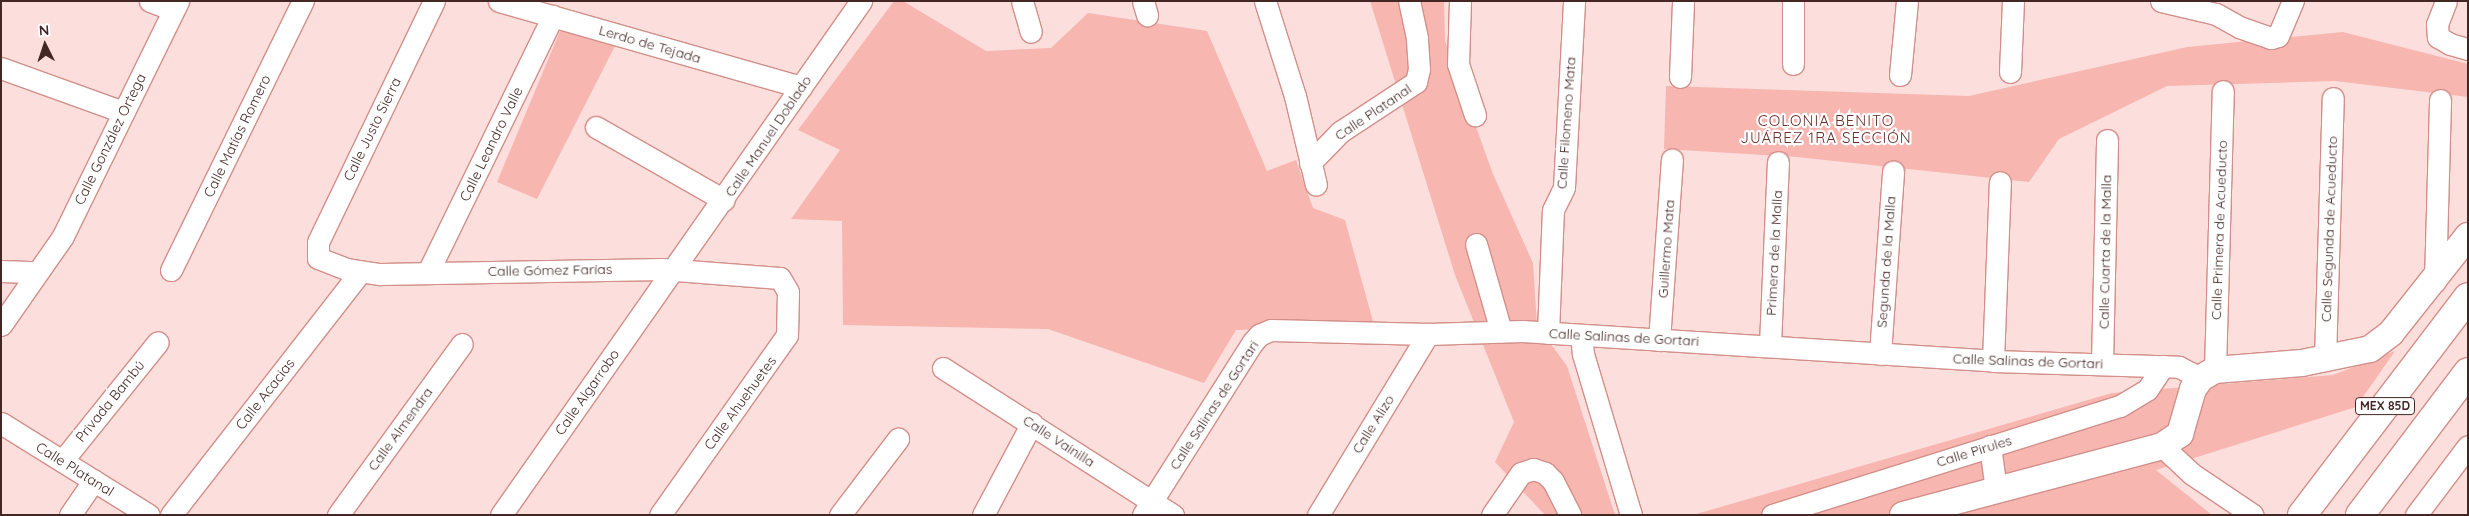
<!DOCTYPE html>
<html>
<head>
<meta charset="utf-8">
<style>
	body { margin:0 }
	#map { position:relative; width:2469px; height:516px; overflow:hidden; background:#fcdfdc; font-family:Quicksand,sans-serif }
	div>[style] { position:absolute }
	.green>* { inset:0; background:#f7b6b0 }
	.roads { filter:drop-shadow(1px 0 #d28f89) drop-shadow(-1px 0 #d28f89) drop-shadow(0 1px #d28f89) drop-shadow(0 -1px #d28f89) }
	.minor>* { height:21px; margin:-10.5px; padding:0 10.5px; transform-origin:10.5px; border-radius:10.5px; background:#fff }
	.tertiary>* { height:26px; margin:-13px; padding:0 13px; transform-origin:13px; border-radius:13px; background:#fff }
	.motorway>* { height:28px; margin:-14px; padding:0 14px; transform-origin:14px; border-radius:14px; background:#fff }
	span { translate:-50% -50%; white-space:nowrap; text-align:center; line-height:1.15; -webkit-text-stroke:4.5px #fff; paint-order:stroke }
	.shield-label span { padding:1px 4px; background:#fff; border:1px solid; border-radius:4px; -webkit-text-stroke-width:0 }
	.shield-label { font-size:12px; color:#422724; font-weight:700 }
	.street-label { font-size:14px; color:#422724 }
	.neighbourhood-label { font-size:15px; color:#682f2b; letter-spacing:1px }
	.frame { position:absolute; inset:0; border:2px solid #422724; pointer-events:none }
	.north { position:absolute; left:20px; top:20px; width:50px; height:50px; -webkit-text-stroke:4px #fff; paint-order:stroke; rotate:356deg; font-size:14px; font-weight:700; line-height:20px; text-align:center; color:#422724 }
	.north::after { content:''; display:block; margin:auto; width:18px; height:22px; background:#422724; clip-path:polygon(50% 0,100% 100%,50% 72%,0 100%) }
</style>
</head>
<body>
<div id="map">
	<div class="green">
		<i style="clip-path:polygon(894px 1px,903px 1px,986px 51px,1051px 48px,1088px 13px,1207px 31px,1267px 171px,1296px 160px,1313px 208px,1345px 220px,1374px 325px,1236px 330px,1204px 383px,1048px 329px,843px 325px,842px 221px,791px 219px,840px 150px,798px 130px)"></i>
		<i style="clip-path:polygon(1370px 1px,1444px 1px,1445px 41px,1493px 174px,1533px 263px,1537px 325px,1567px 366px,1615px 515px,1545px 515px,1495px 462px,1514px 422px,1455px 275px)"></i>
		<i style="clip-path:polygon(560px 31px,616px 44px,537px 199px,497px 182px)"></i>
		<i style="clip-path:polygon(2343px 32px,2468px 64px,2468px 97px,2335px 81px,2167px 86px,2059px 139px,2029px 182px,1797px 157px,1664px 149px,1666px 86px,1969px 96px,2187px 47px)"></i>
		<i style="clip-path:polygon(2395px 351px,2356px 407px,2156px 470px,2212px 515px,1693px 515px,2112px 393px,2333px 375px)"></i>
	</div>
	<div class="roads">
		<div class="minor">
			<i style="left:150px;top:1px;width:25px;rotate:21deg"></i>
			<i style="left:434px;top:1px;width:267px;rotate:115.7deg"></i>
			<i style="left:318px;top:242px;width:16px;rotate:90deg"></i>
			<i style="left:318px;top:258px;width:31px;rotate:21deg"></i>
			<i style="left:347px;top:269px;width:33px;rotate:9deg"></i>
			<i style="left:380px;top:274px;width:282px;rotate:-1deg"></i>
			<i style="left:662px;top:269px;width:118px;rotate:4.4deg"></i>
			<i style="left:780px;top:278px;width:16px;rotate:60deg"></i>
			<i style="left:788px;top:292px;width:43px;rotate:91.3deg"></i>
			<i style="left:787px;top:335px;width:220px;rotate:125.2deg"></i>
			<i style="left:499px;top:1px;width:314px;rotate:15.9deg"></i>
			<i style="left:1022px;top:1px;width:32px;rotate:74deg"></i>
			<i style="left:1143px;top:1px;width:15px;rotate:74deg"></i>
			<i style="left:1265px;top:1px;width:100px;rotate:72.5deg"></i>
			<i style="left:1295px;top:96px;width:91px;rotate:76.7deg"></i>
			<i style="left:1460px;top:1px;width:63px;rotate:91.8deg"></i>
			<i style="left:1458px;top:64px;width:54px;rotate:71.6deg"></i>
			<i style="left:1793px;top:1px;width:63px;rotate:90deg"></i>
			<i style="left:2161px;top:1px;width:57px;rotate:13.3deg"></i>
			<i style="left:2216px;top:14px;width:26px;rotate:29deg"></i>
			<i style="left:2239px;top:27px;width:34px;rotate:19deg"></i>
			<i style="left:2271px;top:38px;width:7px;rotate:-16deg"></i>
			<i style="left:2278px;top:36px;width:38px;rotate:-67deg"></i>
			<i style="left:2446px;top:1px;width:25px;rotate:111deg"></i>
			<i style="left:2437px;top:24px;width:13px;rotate:86deg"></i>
			<i style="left:2438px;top:37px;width:14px;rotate:30deg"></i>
			<i style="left:2450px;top:44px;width:19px;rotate:16deg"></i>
			<i style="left:1px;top:68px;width:130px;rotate:19.8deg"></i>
			<i style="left:2010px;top:72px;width:71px;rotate:-87.6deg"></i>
			<i style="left:1900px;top:75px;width:74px;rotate:-84.6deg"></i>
			<i style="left:1680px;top:77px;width:76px;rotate:-87.7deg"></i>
			<i style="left:596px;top:127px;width:147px;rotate:29.7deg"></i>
			<i style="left:1310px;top:163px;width:43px;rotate:-45.9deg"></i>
			<i style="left:1340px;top:132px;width:91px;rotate:-33.3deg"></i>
			<i style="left:1416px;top:82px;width:13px;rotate:-77deg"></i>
			<i style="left:1419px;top:69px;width:31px;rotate:-94deg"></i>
			<i style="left:1417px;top:38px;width:38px;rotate:-102deg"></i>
			<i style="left:1476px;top:244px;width:91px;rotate:74deg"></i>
			<i style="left:171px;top:270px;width:300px;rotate:-63.9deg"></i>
			<i style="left:1px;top:271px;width:35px;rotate:2deg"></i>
			<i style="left:428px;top:272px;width:285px;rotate:-64deg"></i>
			<i style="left:2435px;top:281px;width:181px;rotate:-88.4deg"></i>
			<i style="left:1px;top:325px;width:108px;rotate:-55.1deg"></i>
			<i style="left:63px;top:236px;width:262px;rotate:-63.9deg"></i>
			<i style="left:1548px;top:333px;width:123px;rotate:-87.7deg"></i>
			<i style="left:1553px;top:210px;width:25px;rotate:-64deg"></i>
			<i style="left:1564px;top:187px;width:186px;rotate:-86.9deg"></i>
			<i style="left:1581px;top:335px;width:19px;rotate:84deg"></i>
			<i style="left:1583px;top:354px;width:168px;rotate:73.4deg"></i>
			<i style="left:1659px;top:340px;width:181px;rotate:-85.9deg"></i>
			<i style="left:1770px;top:344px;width:182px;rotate:-87.5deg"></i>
			<i style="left:1880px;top:354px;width:183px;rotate:-85.9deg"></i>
			<i style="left:2325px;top:360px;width:262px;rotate:-88.3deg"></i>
			<i style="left:1993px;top:361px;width:179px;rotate:-87.8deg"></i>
			<i style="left:2102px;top:363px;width:223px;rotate:-88.7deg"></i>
			<i style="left:943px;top:368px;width:273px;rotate:32.6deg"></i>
			<i style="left:2215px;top:370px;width:279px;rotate:-88.4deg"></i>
			<i style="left:1px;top:423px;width:174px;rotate:31.9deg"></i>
			<i style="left:1990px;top:446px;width:44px;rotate:82.2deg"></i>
			<i style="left:2162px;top:446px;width:41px;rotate:43deg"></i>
			<i style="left:2192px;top:474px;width:73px;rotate:33.9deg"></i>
			<i style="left:63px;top:460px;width:151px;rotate:-51.2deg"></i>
			<i style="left:70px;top:515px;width:42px;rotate:-55.6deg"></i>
			<i style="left:171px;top:515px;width:308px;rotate:-52.1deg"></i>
			<i style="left:338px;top:515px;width:211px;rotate:-54.1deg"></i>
			<i style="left:501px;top:515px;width:628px;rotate:-54.99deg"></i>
			<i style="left:840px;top:515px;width:96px;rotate:-52.7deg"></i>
			<i style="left:983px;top:515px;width:104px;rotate:-62deg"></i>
			<i style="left:1143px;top:515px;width:205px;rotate:-57.6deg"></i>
			<i style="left:1253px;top:342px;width:9px;rotate:-49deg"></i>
			<i style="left:1259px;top:335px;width:13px;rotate:-23deg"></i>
			<i style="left:1271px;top:330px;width:157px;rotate:1.5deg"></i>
			<i style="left:1428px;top:334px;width:94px;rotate:-1.8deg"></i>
			<i style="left:1522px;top:331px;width:472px;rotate:3.6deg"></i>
			<i style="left:1993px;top:361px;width:186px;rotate:1.8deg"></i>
			<i style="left:2179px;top:367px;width:25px;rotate:27deg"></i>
			<i style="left:1318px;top:515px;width:212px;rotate:-58.7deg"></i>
			<i style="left:1492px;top:515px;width:51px;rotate:-55.4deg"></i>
			<i style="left:1521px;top:473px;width:13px;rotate:-18deg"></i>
			<i style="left:1533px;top:469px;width:13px;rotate:18deg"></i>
			<i style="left:1545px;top:473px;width:11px;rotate:45deg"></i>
			<i style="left:1553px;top:481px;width:38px;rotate:63deg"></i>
			<i style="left:1772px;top:515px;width:365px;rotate:-17.4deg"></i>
			<i style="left:2120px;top:406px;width:31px;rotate:-31deg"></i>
			<i style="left:2147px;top:390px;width:29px;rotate:-56deg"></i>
			<i style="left:2416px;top:515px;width:86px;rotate:-53deg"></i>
		</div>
		<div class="tertiary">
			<i style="left:1903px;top:515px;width:268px;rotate:-14.9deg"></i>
			<i style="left:2162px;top:446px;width:22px;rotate:-34deg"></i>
			<i style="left:2180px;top:434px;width:47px;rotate:-73.9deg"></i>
			<i style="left:2193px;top:389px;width:14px;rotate:-54deg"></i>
			<i style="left:2201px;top:378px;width:16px;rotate:-30deg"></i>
			<i style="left:2215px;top:370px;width:87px;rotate:-4.6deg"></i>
			<i style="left:2302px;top:363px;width:69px;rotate:-11.6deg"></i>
			<i style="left:2370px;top:349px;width:26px;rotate:-37deg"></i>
			<i style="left:2391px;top:333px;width:124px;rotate:-51.6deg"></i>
		</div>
		<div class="motorway">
			<i style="left:2302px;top:515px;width:274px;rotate:-52.7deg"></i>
			<i style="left:2360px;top:515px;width:179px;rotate:-52.9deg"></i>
		</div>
	</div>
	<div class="shield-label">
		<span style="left:2385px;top:406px">MEX 85D</span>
	</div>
	<div class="street-label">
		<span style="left:650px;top:44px;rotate:16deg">Lerdo de Tejada</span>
		<span style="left:1373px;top:112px;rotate:-34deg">Calle Platanal</span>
		<span style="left:1566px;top:123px;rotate:-86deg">Calle Filomeno Mata</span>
		<span style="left:372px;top:129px;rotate:-64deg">Calle Justo Sierra</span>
		<span style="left:237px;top:136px;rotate:-64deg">Calle Matías Romero</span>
		<span style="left:768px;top:136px;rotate:-56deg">Calle Manuel Doblado</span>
		<span style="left:110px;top:139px;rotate:-64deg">Calle González Ortega</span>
		<span style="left:491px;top:144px;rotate:-64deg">Calle Leandro Valle</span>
		<span style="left:2329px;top:229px;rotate:-88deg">Calle Segunda de Acueducto</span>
		<span style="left:2219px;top:230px;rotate:-88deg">Calle Primera de Acueducto</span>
		<span style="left:1666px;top:249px;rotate:-86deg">Guillermo Mata</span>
		<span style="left:2105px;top:252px;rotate:-89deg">Calle Cuarta de la Malla</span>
		<span style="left:1774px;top:253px;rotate:-87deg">Primera de la Malla</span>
		<span style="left:1886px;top:262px;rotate:-86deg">Segunda de la Malla</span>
		<span style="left:550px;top:270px;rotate:-1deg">Calle Gómez Farías</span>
		<span style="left:1624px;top:337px;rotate:3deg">Calle Salinas de Gortari</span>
		<span style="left:2028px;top:361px;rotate:2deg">Calle Salinas de Gortari</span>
		<span style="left:587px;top:392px;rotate:-55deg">Calle Algarrobo</span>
		<span style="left:265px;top:394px;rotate:-52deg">Calle Acacias</span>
		<span style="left:110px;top:401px;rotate:-51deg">Privada Bambú</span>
		<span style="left:740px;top:403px;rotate:-54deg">Calle Ahuehuetes</span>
		<span style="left:1214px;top:405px;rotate:-57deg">Calle Salinas de Gortari</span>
		<span style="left:1373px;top:424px;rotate:-58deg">Calle Alizo</span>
		<span style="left:400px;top:429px;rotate:-54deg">Calle Almendra</span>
		<span style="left:1059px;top:441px;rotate:33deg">Calle Vainilla</span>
		<span style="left:1974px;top:451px;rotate:-17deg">Calle Pirules</span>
		<span style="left:75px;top:469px;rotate:32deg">Calle Platanal</span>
	</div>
	<div class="neighbourhood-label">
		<span style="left:1826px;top:129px">COLONIA BENITO<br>JUÁREZ 1RA SECCIÓN</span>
	</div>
	<div class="frame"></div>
	<div class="north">N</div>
</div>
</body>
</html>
